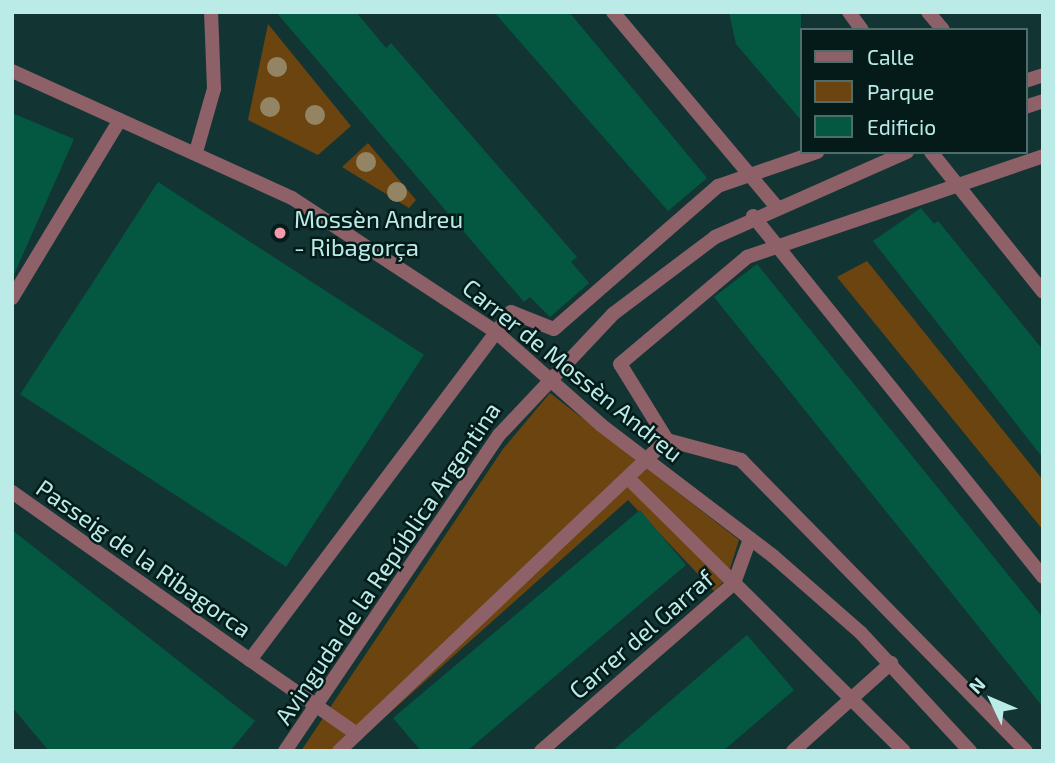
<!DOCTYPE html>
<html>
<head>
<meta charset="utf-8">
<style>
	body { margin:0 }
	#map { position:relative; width:1055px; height:763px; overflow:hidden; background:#123533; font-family:"Exo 2",sans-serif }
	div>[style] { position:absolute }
	.green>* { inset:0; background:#6b4410 }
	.building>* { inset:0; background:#045842; transform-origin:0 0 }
	.street>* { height:14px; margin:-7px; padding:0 7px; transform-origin:7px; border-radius:7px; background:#8e6168 }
	.trees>* { width:20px; height:20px; margin:-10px; border-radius:50%; background:#938563 }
	.dots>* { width:19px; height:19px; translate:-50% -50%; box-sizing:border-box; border:4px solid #041b1a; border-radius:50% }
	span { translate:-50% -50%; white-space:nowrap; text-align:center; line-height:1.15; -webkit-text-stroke:5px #041b1a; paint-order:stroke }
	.poi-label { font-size:24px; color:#baebe6 }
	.left { translate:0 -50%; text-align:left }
	.street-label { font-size:24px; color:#baebe6 }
	.frame { position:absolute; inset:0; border:14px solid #baebe6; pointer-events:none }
	.legend { position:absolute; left:800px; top:28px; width:228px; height:126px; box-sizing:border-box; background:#041b1a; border:2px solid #4d6e6c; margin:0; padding:9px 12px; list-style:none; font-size:21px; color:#baebe6 }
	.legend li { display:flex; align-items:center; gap:14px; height:35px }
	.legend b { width:35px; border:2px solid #4d6e6c }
	.north { position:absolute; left:957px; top:665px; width:70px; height:70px; -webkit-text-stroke:5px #041b1a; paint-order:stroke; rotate:314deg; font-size:19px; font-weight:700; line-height:28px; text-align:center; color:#baebe6 }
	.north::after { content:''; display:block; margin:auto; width:24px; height:32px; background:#baebe6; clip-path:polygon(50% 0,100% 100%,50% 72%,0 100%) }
</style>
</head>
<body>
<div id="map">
	<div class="green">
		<i style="clip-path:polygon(268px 24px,351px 126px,318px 155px,248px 120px)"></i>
		<i style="clip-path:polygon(368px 143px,416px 200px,409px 208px,342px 167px)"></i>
		<i style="clip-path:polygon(867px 261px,1043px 480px,1043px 530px,837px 277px)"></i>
		<i style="clip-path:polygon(550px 393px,739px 540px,727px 578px,714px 591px,628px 500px,347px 751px,301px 751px,503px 449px)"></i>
	</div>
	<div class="building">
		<i style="clip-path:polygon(276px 12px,356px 12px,386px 48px,391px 43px,577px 257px,571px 262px,589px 283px,550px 317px,530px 297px,524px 302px)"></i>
		<i style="clip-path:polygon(494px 12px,569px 12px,707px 178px,668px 211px)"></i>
		<i style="clip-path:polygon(729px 12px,801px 12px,801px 120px,736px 44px)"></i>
		<i style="clip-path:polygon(12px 113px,74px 139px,12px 279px)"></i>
		<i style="left:158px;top:182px;width:317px;height:253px;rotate:33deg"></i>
		<i style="clip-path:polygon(921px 208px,934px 224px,938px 221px,1043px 350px,1043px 458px,873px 241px)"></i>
		<i style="clip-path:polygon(757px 264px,1043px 618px,1043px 707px,714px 297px)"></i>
		<i style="clip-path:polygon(640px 510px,686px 565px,467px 751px,421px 751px,393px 718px)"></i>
		<i style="clip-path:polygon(12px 530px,255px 721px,230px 751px,49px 751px,12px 707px)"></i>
		<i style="clip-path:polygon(747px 635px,794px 690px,723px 751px,612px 751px)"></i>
	</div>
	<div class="street">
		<i style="left:613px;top:12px;width:253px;rotate:50deg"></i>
		<i style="left:849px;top:12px;width:22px;rotate:54deg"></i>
		<i style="left:928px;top:12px;width:23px;rotate:50deg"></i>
		<i style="left:12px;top:71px;width:307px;rotate:24.4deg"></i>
		<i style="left:292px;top:198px;width:244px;rotate:33.3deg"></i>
		<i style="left:496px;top:332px;width:140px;rotate:41.5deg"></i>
		<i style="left:601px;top:425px;width:216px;rotate:37.3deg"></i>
		<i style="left:773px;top:556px;width:117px;rotate:41.2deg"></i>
		<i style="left:861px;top:633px;width:161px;rotate:47.3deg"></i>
		<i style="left:1025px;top:81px;width:19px;rotate:-18deg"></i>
		<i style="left:1025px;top:107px;width:19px;rotate:-18deg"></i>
		<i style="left:196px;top:152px;width:66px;rotate:-74.1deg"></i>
		<i style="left:214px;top:89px;width:77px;rotate:-92.2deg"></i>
		<i style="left:931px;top:152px;width:179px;rotate:51.3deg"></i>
		<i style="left:753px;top:216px;width:463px;rotate:51.2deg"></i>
		<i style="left:12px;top:298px;width:208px;rotate:-58.8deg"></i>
		<i style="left:667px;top:440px;width:77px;rotate:15.1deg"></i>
		<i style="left:741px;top:460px;width:407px;rotate:45.6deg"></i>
		<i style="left:628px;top:478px;width:388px;rotate:44.7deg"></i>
		<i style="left:12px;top:492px;width:291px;rotate:35.2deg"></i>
		<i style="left:357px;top:734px;width:130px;rotate:-145.3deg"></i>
		<i style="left:250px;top:660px;width:435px;rotate:-53.1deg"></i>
		<i style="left:511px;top:312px;width:46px;rotate:21.6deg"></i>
		<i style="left:554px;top:329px;width:218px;rotate:-41.1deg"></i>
		<i style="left:718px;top:186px;width:105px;rotate:-19deg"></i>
		<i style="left:285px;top:751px;width:382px;rotate:-55.9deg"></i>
		<i style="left:499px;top:435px;width:166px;rotate:-46.7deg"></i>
		<i style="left:613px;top:314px;width:128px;rotate:-37deg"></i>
		<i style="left:715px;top:237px;width:210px;rotate:-23.9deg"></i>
		<i style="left:339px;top:751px;width:452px;rotate:-43.5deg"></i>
		<i style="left:667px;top:440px;width:89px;rotate:-121.7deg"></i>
		<i style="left:620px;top:364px;width:166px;rotate:-40.1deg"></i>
		<i style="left:747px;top:257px;width:313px;rotate:-18.8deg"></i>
		<i style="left:541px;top:751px;width:256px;rotate:-41deg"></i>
		<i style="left:734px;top:583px;width:47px;rotate:-70deg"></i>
		<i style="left:793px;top:751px;width:132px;rotate:-41.9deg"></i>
	</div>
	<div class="trees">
		<i style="left:277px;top:67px"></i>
		<i style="left:270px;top:107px"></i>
		<i style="left:315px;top:115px"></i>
		<i style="left:366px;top:162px"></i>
		<i style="left:397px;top:192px"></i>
	</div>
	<div class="dots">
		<i style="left:280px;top:233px;background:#f39aaa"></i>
	</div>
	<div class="poi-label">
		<span class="left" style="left:294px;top:233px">Mossèn Andreu<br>- Ribagorça</span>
	</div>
	<div class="street-label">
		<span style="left:573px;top:370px;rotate:39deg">Carrer de Mossèn Andreu</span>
		<span style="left:144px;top:558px;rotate:35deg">Passeig de la Ribagorca</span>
		<span style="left:387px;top:563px;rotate:-56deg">Avinguda de la República Argentina</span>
		<span style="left:641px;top:634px;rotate:-41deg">Carrer del Garraf</span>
	</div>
	<div class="frame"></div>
	<ul class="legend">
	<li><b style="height:9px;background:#8e6168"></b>Calle</li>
	<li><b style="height:19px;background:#6b4410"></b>Parque</li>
	<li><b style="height:19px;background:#045842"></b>Edificio</li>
	</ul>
	<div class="north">N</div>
</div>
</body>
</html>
